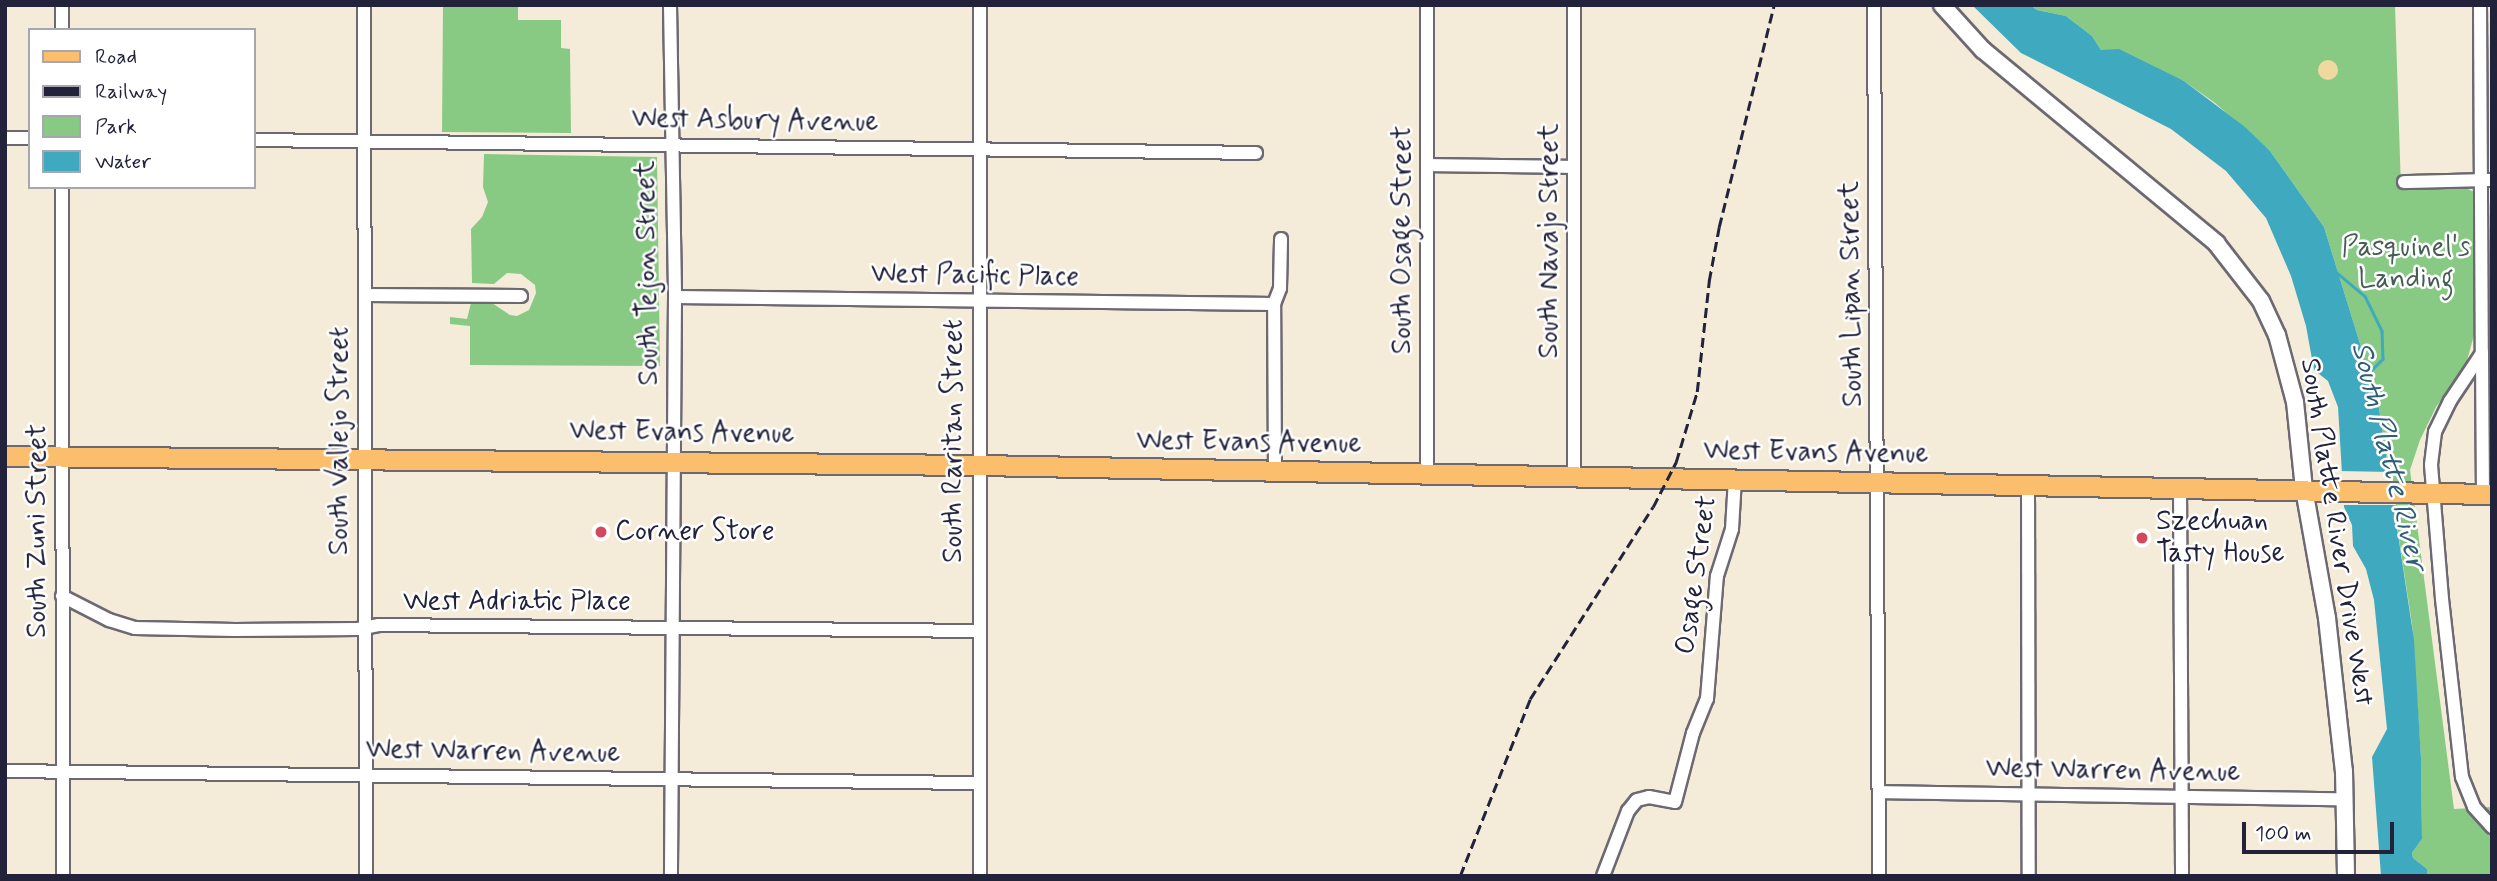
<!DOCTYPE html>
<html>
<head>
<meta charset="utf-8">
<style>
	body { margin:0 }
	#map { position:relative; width:2497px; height:881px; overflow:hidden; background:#f4ecd9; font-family:Mynerve,sans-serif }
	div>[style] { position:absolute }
	.green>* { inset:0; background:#88ca83 }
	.sand>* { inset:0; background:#eeda9e }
	.round { border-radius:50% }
	.water>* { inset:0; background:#3faabf }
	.pier>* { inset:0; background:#f4ecd9 }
	.stream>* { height:2.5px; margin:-1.25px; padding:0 1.25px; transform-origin:1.25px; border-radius:1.25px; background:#3faabf }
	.roads { filter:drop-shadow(2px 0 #6c6972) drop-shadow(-2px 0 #6c6972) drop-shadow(0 2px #6c6972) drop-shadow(0 -2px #6c6972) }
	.minor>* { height:12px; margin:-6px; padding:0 6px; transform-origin:6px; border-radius:6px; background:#fff }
	.tertiary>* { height:16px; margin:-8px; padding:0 8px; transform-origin:8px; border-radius:8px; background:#fff }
	.primary>* { height:19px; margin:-9.5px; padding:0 9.5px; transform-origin:9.5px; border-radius:9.5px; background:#fabe6d }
	.rail>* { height:2.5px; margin-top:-1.25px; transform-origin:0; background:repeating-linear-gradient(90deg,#22223b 0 10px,transparent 0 15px) }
	.dots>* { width:19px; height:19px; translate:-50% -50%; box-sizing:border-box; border:4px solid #fff; border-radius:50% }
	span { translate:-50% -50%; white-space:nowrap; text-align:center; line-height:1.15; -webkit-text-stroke:5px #fff; paint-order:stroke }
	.street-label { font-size:28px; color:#22223b }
	.park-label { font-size:28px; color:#465d54 }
	.poi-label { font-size:28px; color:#22223b }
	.left { translate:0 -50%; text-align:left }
	.water-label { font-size:30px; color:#2f5f76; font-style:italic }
	.frame { position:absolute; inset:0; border:7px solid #22223b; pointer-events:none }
	.legend { position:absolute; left:28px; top:28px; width:228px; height:161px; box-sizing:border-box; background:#fff; border:2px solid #a7a7b1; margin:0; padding:9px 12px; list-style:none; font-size:21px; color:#22223b }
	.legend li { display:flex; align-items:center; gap:14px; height:35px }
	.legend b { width:35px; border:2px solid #a7a7b1 }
	.scale { position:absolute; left:2242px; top:822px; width:152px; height:32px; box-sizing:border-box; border:4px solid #22223b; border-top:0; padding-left:9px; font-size:21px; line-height:24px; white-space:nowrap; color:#22223b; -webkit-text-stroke:5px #fff; paint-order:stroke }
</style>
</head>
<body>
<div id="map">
	<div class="green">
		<i style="clip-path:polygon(443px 5px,518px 5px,518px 20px,561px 20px,561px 48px,570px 49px,571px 133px,442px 132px)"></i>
		<i style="clip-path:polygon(2030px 5px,2395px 5px,2401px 189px,2466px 188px,2474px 192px,2474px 335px,2465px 368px,2436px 407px,2420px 440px,2410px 470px,2454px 809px,2492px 807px,2492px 876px,2427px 876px,2427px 869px,2413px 858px,2412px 853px,2422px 839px,2421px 758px,2412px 624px,2378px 402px,2324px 227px,2270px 151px,2215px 103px,2184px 81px,2101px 50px,2092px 36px,2066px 16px,2037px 10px)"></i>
		<i style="clip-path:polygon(484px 154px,657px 157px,660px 366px,470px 365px,470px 326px,450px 324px,450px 317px,467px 319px,471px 303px,492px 303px,510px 315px,517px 316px,529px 310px,536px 293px,535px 285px,521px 274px,507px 273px,494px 284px,472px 283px,471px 229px,482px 217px,488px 202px,483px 187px)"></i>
	</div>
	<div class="sand">
		<i class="round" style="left:2318px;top:60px;width:20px;height:20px"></i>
	</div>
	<div class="water">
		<i style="clip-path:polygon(1972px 5px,2030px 5px,2037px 10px,2066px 16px,2092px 36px,2101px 50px,2119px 49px,2184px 81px,2245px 127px,2270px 151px,2324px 227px,2378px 402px,2414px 640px,2421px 758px,2422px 839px,2412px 853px,2413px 858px,2427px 869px,2427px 876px,2381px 876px,2372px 757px,2387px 729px,2374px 600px,2366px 569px,2353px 546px,2352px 525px,2344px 507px,2338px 407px,2328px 381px,2314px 370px,2306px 326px,2291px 276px,2266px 218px,2226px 171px,2171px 129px,2021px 53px)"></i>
	</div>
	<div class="pier">
		<i style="clip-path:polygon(2337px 471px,2392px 472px,2396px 505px,2340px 505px)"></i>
	</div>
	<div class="stream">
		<i style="left:2335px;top:271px;width:39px;rotate:40deg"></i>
		<i style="left:2365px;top:296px;width:39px;rotate:64deg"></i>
		<i style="left:2382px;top:331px;width:28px;rotate:88deg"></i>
		<i style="left:2383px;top:359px;width:20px;rotate:135deg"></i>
	</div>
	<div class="roads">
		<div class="minor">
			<i style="left:62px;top:5px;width:25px;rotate:90deg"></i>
			<i style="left:364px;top:5px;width:871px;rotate:89.87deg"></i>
			<i style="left:670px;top:5px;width:292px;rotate:89deg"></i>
			<i style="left:675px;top:297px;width:579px;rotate:90.4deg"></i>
			<i style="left:980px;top:5px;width:871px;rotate:90deg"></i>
			<i style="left:1574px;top:5px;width:472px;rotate:90deg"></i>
			<i style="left:1874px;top:5px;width:871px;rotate:89.67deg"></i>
			<i style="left:2480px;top:5px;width:348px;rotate:89.7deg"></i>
			<i style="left:2482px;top:353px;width:58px;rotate:123.7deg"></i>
			<i style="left:2450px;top:401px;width:34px;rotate:116deg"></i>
			<i style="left:2435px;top:432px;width:33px;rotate:97deg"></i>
			<i style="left:2431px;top:465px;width:134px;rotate:85.3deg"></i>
			<i style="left:2442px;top:599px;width:179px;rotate:83.6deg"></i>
			<i style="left:2462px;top:777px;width:32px;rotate:68deg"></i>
			<i style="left:2474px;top:807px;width:27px;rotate:48deg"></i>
			<i style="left:5px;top:138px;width:25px"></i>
			<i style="left:254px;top:140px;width:1002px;rotate:0.74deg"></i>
			<i style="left:1429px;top:165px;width:145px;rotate:0.8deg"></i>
			<i style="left:2404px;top:182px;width:88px;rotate:-1.3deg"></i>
			<i style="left:62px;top:187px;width:689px;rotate:89.92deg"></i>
			<i style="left:365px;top:295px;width:156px;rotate:0.4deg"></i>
			<i style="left:675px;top:297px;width:599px;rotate:0.67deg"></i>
			<i style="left:2482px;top:353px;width:140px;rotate:89.6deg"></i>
			<i style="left:1275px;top:472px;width:168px;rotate:-90.3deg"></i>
			<i style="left:1274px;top:304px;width:17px;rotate:-69deg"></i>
			<i style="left:1280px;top:288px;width:49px;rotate:-88.8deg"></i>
			<i style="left:1427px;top:475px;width:470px;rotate:-90deg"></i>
			<i style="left:2028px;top:484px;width:392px;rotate:89.9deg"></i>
			<i style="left:2180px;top:486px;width:390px;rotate:89.7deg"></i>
			<i style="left:62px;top:596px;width:53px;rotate:27.1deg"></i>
			<i style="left:109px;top:620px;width:27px;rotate:17deg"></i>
			<i style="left:135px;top:628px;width:100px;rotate:1.1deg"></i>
			<i style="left:235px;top:630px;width:123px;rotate:-0.5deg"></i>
			<i style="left:358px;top:629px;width:21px;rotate:-11deg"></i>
			<i style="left:379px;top:625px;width:600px;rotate:0.57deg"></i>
			<i style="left:5px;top:771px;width:974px;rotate:0.71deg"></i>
			<i style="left:1879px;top:792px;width:466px;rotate:0.9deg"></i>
			<i style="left:1603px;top:876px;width:70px;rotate:-69deg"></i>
			<i style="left:1628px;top:811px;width:14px;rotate:-51deg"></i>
			<i style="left:1637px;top:800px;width:12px;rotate:-14deg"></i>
			<i style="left:1649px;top:797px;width:26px;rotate:11deg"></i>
			<i style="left:1675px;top:802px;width:71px;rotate:-75.4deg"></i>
			<i style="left:1693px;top:733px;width:37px;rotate:-68deg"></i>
			<i style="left:1707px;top:699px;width:123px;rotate:-85.4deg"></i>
			<i style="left:1717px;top:576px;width:49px;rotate:-72.3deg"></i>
			<i style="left:1732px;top:529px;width:50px;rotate:-86.6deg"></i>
		</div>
		<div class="tertiary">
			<i style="left:1942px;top:5px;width:61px;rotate:47.7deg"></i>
			<i style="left:1983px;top:50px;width:303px;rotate:39.6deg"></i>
			<i style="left:2216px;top:243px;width:73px;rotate:52.2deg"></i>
			<i style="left:2261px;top:301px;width:38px;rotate:65deg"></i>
			<i style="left:2277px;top:335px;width:69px;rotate:75deg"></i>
			<i style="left:2295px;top:402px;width:87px;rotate:84.1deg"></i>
			<i style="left:2304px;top:489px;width:131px;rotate:79.9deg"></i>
			<i style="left:2327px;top:618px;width:154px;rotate:83.7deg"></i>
			<i style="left:2344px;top:771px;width:105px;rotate:88.9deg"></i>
		</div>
		<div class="primary">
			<i style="left:5px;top:456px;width:974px;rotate:0.53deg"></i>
			<i style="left:979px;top:465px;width:1513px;rotate:1.1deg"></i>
		</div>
	</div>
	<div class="rail">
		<i style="left:1460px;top:876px;width:190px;rotate:-68.4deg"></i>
		<i style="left:1530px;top:699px;width:228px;rotate:-57.4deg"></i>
		<i style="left:1653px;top:507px;width:51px;rotate:-62.9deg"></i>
		<i style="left:1676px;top:462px;width:73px;rotate:-73.3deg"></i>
		<i style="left:1697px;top:392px;width:112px;rotate:-83.8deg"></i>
		<i style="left:1709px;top:281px;width:55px;rotate:-79.5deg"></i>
		<i style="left:1719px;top:227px;width:229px;rotate:-76.1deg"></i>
	</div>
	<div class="dots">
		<i style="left:601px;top:532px;background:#d1495b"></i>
		<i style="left:2142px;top:538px;background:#d1495b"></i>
	</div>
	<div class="street-label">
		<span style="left:755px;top:121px;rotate:1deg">West Asbury Avenue</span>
		<span style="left:1403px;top:240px;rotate:-90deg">South Osage Street</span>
		<span style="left:1550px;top:241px;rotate:-90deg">South Navajo Street</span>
		<span style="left:648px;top:273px;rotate:-91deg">South Tejon Street</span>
		<span style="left:975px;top:276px;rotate:1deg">West Pacific Place</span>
		<span style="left:1852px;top:294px;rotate:-91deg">South Lipan Street</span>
		<span style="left:682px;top:433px;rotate:1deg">West Evans Avenue</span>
		<span style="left:340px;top:441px;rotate:-90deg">South Vallejo Street</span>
		<span style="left:954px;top:441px;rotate:-90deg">South Raritan Street</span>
		<span style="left:1249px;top:443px;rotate:1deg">West Evans Avenue</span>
		<span style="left:1816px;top:453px;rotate:1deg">West Evans Avenue</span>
		<span style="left:38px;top:531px;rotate:-90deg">South Zuni Street</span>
		<span style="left:2336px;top:532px;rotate:81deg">South Platte River Drive West</span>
		<span style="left:1697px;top:575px;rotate:-82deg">Osage Street</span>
		<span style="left:517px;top:602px">West Adriatic Place</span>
		<span style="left:493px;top:752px;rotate:1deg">West Warren Avenue</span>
		<span style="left:2113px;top:771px;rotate:1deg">West Warren Avenue</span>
	</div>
	<div class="park-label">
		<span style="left:2406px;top:264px">Pasquinel's<br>Landing</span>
	</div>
	<div class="poi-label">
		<span class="left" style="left:2156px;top:538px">Szechuan<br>Tasty House</span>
		<span class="left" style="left:615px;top:532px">Corner Store</span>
	</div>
	<div class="water-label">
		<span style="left:2388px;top:456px;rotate:76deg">South Platte River</span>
	</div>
	<div class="frame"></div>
	<ul class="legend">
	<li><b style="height:9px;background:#fabe6d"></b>Road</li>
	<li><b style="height:9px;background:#22223b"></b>Railway</li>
	<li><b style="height:19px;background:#88ca83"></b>Park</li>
	<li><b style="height:19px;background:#3faabf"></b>Water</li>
	</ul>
	<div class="scale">100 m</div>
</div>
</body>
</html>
